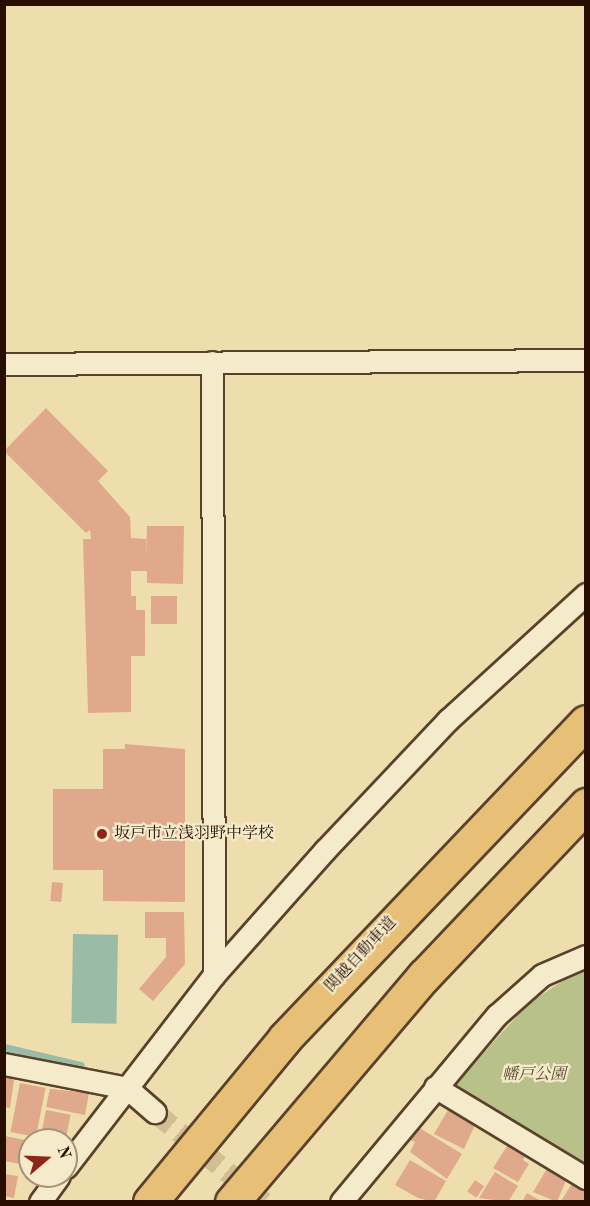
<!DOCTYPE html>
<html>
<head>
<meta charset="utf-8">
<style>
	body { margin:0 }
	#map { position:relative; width:590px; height:1206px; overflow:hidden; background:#efdead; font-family:"Old Standard TT","Noto Serif JP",serif }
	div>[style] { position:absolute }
	.green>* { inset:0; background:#b9c18a }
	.water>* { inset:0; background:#9abca7; transform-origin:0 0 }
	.stream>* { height:7px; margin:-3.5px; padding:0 3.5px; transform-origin:3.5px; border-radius:3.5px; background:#9abca7 }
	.building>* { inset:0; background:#e0a98b; transform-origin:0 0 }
	.minor-tunnel>* { height:21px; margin-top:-10.5px; transform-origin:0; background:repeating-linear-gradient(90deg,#d1bf93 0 21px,transparent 0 31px) }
	.roads { filter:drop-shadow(2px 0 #59422c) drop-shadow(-2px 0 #59422c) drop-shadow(0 2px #59422c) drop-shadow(0 -2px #59422c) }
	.minor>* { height:21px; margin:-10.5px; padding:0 10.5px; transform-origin:10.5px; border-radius:10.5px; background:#f5eaca }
	.motorway>* { height:33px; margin:-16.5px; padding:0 16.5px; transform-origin:16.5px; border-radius:16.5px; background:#e8bf76 }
	.dots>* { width:16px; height:16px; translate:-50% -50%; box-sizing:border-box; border:3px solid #f5eaca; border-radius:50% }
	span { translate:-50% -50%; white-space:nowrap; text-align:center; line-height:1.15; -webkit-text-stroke:4.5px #f5eaca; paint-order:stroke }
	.poi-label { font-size:16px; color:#270e01 }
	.left { translate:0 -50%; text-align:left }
	.street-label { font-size:16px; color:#270e01 }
	.park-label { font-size:16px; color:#5a4d31; font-style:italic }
	.frame { position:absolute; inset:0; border:6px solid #270e01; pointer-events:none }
	.north { position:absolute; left:18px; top:1128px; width:60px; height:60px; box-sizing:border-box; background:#f5eaca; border:2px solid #a3927a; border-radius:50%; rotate:71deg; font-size:16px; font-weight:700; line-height:24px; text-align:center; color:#270e01 }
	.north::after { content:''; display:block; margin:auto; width:21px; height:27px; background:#8f2418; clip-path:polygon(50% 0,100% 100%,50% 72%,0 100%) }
</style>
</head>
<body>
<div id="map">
	<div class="green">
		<i style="clip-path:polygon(585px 966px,585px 1166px,457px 1091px,456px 1083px,528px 1004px)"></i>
	</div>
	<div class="water">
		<i style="left:73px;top:934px;width:45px;height:89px;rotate:1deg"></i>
	</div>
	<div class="stream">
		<i style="left:4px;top:1047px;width:79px;rotate:13.2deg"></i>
	</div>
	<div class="building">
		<i style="clip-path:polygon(46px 408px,108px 471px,98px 481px,130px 517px,131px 538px,146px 539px,146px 557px,147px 526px,184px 526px,183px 584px,147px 583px,147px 571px,131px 571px,131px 596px,136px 596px,136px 610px,145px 610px,145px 656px,131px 656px,131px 712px,88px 713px,83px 539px,91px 539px,90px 530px,86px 533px,4px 451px)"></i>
		<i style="left:151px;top:596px;width:26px;height:28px"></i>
		<i style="clip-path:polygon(125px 744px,185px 749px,185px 902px,103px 901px,103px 870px,53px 870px,53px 789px,103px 789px,103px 749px,125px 749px)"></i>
		<i style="left:52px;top:882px;width:11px;height:19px;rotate:5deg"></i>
		<i style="clip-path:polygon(145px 912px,184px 912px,185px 964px,153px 1001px,139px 989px,166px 957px,166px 938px,145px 938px)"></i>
		<i style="clip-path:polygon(4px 1075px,14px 1080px,10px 1108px,4px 1107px)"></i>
		<i style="left:20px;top:1083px;width:26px;height:50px;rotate:11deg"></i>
		<i style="clip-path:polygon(50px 1089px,89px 1093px,85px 1115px,46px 1107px)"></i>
		<i style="clip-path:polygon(449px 1108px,475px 1125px,464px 1149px,434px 1134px)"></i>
		<i style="left:46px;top:1110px;width:25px;height:24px;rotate:11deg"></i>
		<i style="clip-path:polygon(418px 1127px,462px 1154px,447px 1179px,410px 1152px,415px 1142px,410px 1140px)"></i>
		<i style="clip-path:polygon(5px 1136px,30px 1141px,30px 1166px,4px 1161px)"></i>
		<i style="clip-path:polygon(509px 1143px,527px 1154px,523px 1160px,529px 1164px,518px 1182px,493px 1168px)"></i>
		<i style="clip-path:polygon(410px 1160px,446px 1181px,434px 1202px,418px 1198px,395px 1185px)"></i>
		<i style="clip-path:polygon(548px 1167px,567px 1178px,557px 1202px,533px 1192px)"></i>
		<i style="clip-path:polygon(495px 1172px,518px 1186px,508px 1202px,479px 1198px)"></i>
		<i style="clip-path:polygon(4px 1174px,18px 1176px,14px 1198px,4px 1196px)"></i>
		<i style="left:475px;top:1180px;width:11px;height:14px;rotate:34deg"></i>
		<i style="clip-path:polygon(573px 1182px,586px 1190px,586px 1202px,561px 1201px)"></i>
		<i style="clip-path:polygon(527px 1193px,543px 1202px,522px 1202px)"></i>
	</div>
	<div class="minor-tunnel">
		<i style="left:155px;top:1112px;width:141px;rotate:39.5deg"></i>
	</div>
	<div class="roads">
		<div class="minor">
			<i style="left:212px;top:362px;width:613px;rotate:89.81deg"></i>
			<i style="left:4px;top:364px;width:582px;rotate:-0.39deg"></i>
			<i style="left:4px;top:1064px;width:125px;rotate:11deg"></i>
			<i style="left:127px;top:1088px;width:37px;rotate:41deg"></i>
			<i style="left:435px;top:1087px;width:176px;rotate:31.1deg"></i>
			<i style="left:66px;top:1167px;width:242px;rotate:-52.4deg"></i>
			<i style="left:214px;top:975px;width:167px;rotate:-48.4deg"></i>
			<i style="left:325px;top:850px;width:179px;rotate:-46.6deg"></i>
			<i style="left:448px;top:720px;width:187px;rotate:-42.4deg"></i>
			<i style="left:40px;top:1202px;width:32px;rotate:-54deg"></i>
			<i style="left:341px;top:1202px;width:244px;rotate:-50.2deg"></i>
			<i style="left:497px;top:1015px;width:60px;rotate:-41.6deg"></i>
			<i style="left:542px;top:975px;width:48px;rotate:-23.4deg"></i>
		</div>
		<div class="motorway">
			<i style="left:150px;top:1202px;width:212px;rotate:-50.5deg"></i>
			<i style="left:285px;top:1038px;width:436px;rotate:-46.4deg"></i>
			<i style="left:232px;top:1202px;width:297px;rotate:-49.7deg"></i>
			<i style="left:424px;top:976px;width:236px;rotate:-46.5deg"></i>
		</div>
	</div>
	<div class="dots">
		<i style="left:102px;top:834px;background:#8f2418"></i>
	</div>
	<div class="poi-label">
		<span class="left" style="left:114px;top:834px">坂戸市立浅羽野中学校</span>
	</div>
	<div class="street-label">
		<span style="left:361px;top:955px;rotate:-47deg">関越自動車道</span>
	</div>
	<div class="park-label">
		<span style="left:534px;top:1075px">幡戸公園</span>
	</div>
	<div class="frame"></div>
	<div class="north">N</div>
</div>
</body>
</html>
